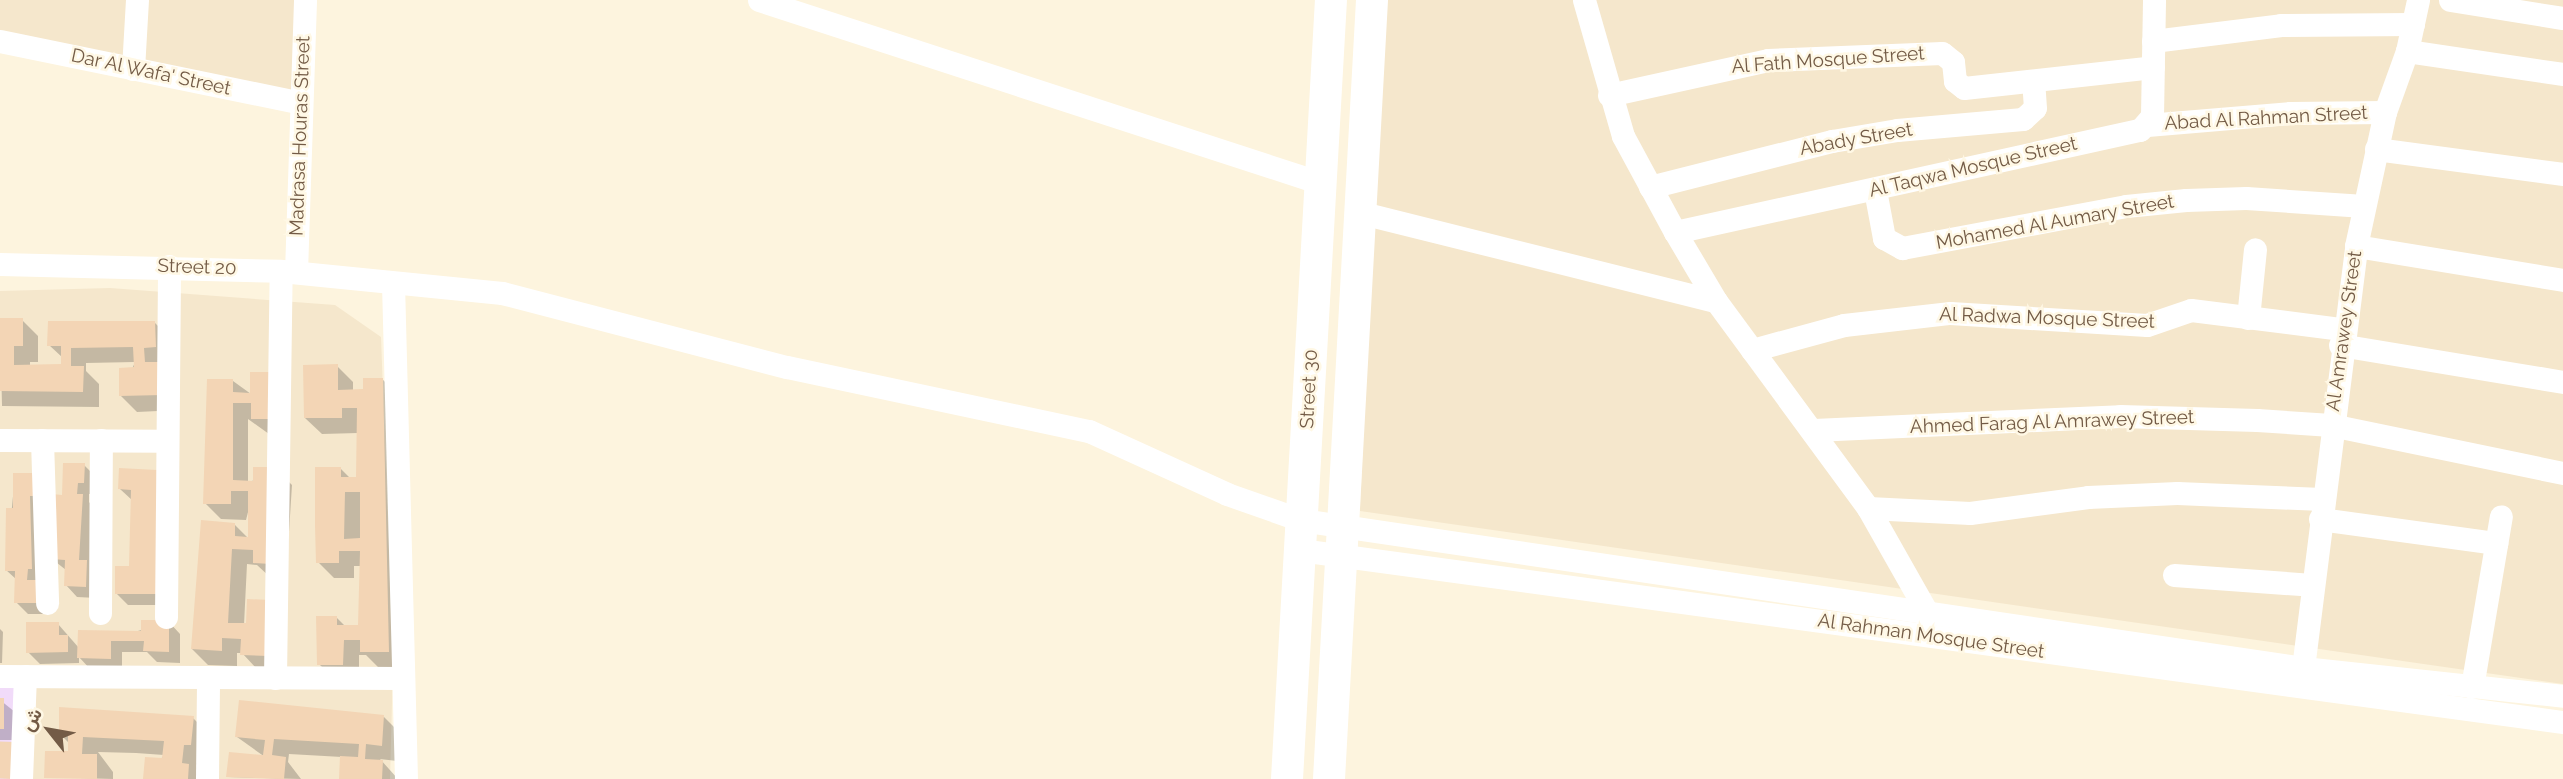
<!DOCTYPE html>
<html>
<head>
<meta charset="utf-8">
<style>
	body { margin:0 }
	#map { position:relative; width:2563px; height:779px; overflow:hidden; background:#fdf4de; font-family:Raleway,Vazirmatn,sans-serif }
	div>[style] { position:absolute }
	.residential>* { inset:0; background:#f5e7cc }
	.education>* { inset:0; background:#f1dbf9; transform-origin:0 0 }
	.shadow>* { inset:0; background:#0003 }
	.building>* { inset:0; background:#f3d5b5; transform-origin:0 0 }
	.street>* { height:23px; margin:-11.5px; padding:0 11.5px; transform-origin:11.5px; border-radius:11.5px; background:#fff }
	.secondary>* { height:32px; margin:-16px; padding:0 16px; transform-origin:16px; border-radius:16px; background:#fff }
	span { translate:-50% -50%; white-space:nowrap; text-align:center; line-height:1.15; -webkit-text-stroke:5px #fff8e5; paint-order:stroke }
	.street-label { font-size:19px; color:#735b46 }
	.north { position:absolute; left:14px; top:695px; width:70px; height:70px; -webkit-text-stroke:5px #fff8e5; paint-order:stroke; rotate:301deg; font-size:19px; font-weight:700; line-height:28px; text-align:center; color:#735b46 }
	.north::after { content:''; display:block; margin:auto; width:24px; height:32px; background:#735b46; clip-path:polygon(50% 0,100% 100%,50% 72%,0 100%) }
</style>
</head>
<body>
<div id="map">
	<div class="residential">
		<i style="clip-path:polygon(0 0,301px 0,292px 94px,0 40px)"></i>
		<i style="clip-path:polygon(1382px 0,2563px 0,2563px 684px,1360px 511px)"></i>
		<i style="clip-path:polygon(110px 288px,335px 305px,381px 337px,393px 664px,390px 779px,0 779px,0 291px)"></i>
	</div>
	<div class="education">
		<i style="left:0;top:676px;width:23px;height:103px"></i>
	</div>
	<div class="shadow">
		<i style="clip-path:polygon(0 320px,22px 320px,38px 336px,38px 362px,30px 362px,30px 366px,62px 366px,63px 358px,49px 345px,155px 323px,171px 339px,179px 410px,137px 412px,121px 396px,135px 362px,86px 363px,86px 371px,99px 384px,99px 407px,2px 406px)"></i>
		<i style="clip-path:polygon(337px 366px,353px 382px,353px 391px,364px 391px,382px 379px,399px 395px,404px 667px,378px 667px,366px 655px,359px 655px,359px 680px,335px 680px,319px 664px,337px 618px,345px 626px,360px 626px,362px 566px,354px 566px,354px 578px,334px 578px,318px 562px,341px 469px,350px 478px,358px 478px,358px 433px,322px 434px,305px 418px)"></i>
		<i style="clip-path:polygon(271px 374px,269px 434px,248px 419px,248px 483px,276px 469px,292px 485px,286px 579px,271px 578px,257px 565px,247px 564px,244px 625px,283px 672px,258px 670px,242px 653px,237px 653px,237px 666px,208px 665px,192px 649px,235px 525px,250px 540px,250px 504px,246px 520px,221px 519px,205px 503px,233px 381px,251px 394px)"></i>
		<i style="clip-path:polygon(84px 465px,96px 477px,95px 494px,89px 494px,89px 502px,94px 508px,97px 598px,77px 597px,66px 585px,66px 570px,52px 559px,51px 614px,28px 614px,16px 602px,17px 580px,6px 570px,15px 475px,52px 496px,63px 497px)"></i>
		<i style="clip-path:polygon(156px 471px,167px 605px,128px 605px,116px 593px,130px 567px,133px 501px,120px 489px)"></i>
		<i style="clip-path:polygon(169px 622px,180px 634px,180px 663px,157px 662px,147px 652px,122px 652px,122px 669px,90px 669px,79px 657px,79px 663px,40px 664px,28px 652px,58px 624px,79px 648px)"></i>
		<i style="clip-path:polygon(0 629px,3px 632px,2px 663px,0 663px)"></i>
		<i style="clip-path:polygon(0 700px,15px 712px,15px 740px,0 740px)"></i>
		<i style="clip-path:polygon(384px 717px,400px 733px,397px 761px,380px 759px,398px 779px,340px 779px,342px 757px,289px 754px,288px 762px,301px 779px,228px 777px,265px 757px,237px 737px)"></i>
		<i style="clip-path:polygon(193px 718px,209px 734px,202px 779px,145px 779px,164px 755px,136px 753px,98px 752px,113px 772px,113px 779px,46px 777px,70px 753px,70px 744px,61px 735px)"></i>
	</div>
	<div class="building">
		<i style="clip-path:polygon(0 318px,23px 318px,23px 346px,14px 346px,14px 365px,61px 364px,61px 346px,47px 346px,48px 321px,155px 321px,156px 347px,144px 348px,145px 362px,162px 362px,163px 395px,119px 396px,119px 368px,134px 367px,133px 347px,71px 348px,71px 366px,84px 366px,83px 392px,0 391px)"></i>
		<i style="clip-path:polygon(evenodd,338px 364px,338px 390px,363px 389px,363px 378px,383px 378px,389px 652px,360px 652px,360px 640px,344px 640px,343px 665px,317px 665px,316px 616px,337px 616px,337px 625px,358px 625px,360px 551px,339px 551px,339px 563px,316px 563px,315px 526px,315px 467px,341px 467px,341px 477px,356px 477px,357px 408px,342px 408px,342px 418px,304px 418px,303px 365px,338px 364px,345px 492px,360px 492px,360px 538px,344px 539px,345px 492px)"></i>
		<i style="clip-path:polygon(250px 372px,272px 372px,271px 419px,251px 419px,251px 403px,233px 403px,233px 480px,253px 481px,253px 467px,276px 467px,271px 564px,253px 563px,253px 550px,232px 549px,228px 623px,246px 623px,247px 599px,270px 600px,268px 656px,240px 655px,241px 639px,222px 638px,222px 651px,191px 649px,201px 520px,235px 523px,235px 536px,248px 537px,248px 491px,231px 491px,231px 504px,203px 504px,207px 379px,233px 379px,233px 392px,250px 393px)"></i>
		<i style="clip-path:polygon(63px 463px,85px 463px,84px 483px,78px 483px,77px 494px,83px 494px,79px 560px,87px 560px,86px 587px,64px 586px,65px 560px,51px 559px,52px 494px,62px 495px)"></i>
		<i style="clip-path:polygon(119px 468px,157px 470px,156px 594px,115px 594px,115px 566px,129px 566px,131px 490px,118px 489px)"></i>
		<i style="clip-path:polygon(13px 473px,42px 473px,41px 496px,30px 496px,32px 569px,28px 569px,27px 580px,41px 580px,40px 603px,14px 603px,15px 571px,5px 571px,6px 508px,13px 508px)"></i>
		<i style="clip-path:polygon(141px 620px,169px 620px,169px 652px,143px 651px,144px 641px,111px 641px,111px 659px,77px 658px,78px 630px,141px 631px)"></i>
		<i style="clip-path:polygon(26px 622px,59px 622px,59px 635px,68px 635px,68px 652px,26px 653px)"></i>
		<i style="left:0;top:698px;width:4px;height:31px"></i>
		<i style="clip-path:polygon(239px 700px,384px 715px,382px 746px,366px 744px,365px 759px,383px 760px,382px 779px,339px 779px,340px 756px,358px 757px,359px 744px,274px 739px,272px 755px,286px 757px,284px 779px,226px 777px,229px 752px,263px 755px,265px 740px,235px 737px)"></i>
		<i style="clip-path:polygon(59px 707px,194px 716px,191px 745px,184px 745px,182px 763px,189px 764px,188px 779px,143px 779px,145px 757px,162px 758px,164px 741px,83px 737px,82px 754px,97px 754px,97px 779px,44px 778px,45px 751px,68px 751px,68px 736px,59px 735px)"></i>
		<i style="left:13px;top:742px;width:37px;height:13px;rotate:92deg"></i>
	</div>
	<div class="street">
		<i style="left:759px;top:0;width:591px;rotate:18.04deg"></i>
		<i style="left:1584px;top:0;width:141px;rotate:74deg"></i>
		<i style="left:1623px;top:136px;width:109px;rotate:61.6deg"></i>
		<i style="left:1675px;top:232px;width:80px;rotate:59.3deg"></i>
		<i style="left:1716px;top:301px;width:257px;rotate:53.7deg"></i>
		<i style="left:1868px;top:508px;width:122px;rotate:60.5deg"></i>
		<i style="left:2450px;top:0;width:114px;rotate:9.1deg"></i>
		<i style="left:0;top:41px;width:307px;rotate:11.6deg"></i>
		<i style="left:2153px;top:41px;width:129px;rotate:-7.1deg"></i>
		<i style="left:2281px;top:25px;width:132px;rotate:-0.4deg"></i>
		<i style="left:2407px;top:51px;width:158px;rotate:8.4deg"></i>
		<i style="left:133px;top:69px;width:69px;rotate:-86.7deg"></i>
		<i style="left:1609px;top:95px;width:163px;rotate:-12.4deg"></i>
		<i style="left:1768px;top:60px;width:174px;rotate:-2.3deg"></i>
		<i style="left:1942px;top:53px;width:14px;rotate:39deg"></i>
		<i style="left:1953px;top:62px;width:19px;rotate:84deg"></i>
		<i style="left:1955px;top:81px;width:11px;rotate:38deg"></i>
		<i style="left:1964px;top:88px;width:190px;rotate:-6.3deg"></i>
		<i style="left:2147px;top:125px;width:144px;rotate:-4.8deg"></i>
		<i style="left:2290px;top:113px;width:95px;rotate:-0.6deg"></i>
		<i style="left:2376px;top:149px;width:189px;rotate:7.6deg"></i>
		<i style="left:1650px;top:187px;width:188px;rotate:-14.2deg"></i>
		<i style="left:1832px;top:141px;width:66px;rotate:-9.6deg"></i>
		<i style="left:1897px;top:130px;width:126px;rotate:-5deg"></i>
		<i style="left:2023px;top:119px;width:16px;rotate:-43deg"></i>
		<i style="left:2035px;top:108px;width:26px;rotate:-94deg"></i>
		<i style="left:1875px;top:190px;width:49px;rotate:79.4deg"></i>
		<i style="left:1884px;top:238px;width:21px;rotate:29deg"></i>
		<i style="left:1902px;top:248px;width:228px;rotate:-10.6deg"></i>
		<i style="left:2126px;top:206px;width:60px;rotate:-5.7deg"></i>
		<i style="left:2186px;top:200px;width:60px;rotate:-1.9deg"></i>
		<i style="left:2246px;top:198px;width:118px;rotate:3.9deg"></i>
		<i style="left:1362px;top:213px;width:365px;rotate:14deg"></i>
		<i style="left:1675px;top:232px;width:476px;rotate:-12.4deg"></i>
		<i style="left:2140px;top:130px;width:18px;rotate:-49deg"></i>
		<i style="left:2152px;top:116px;width:116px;rotate:-89deg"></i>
		<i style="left:2356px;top:246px;width:210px;rotate:9.3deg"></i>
		<i style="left:0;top:264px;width:281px;rotate:1.4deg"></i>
		<i style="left:281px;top:271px;width:222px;rotate:5.7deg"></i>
		<i style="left:502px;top:293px;width:294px;rotate:14.6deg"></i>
		<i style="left:787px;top:367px;width:309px;rotate:12deg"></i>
		<i style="left:1089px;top:431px;width:152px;rotate:24.5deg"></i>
		<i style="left:1227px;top:494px;width:78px;rotate:19.4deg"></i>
		<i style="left:1301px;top:520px;width:1013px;rotate:8.4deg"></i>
		<i style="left:2303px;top:668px;width:262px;rotate:6.1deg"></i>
		<i style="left:296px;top:272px;width:272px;rotate:-88.1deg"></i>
		<i style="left:393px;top:283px;width:496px;rotate:88.5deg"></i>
		<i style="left:2248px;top:318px;width:69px;rotate:-84.2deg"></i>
		<i style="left:2340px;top:345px;width:226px;rotate:9.4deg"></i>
		<i style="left:1752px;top:350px;width:95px;rotate:-15.2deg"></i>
		<i style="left:1844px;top:325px;width:107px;rotate:-6.5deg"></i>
		<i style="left:1950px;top:313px;width:197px;rotate:3.5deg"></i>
		<i style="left:2147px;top:325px;width:46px;rotate:-18.8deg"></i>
		<i style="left:2191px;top:310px;width:152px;rotate:7.2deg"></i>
		<i style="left:1814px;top:430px;width:306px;rotate:-2.6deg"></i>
		<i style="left:2120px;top:416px;width:137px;rotate:1.7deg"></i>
		<i style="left:2257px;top:420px;width:74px;rotate:3.9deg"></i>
		<i style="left:2331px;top:425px;width:237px;rotate:11.7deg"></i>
		<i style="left:0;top:440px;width:167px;rotate:0.3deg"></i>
		<i style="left:42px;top:440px;width:163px;rotate:88.2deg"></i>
		<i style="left:1868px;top:508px;width:102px;rotate:2.8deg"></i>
		<i style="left:1970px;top:513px;width:119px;rotate:-7.7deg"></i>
		<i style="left:2088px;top:497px;width:89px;rotate:-2.6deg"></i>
		<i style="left:2177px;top:493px;width:145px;rotate:2.4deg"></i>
		<i style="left:2320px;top:519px;width:178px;rotate:7.8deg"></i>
		<i style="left:1300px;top:550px;width:1275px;rotate:7.76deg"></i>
		<i style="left:2174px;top:575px;width:138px;rotate:4.1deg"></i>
		<i style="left:100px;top:613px;width:173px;rotate:-89.7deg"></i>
		<i style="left:166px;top:617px;width:351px;rotate:-89.5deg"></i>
		<i style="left:2303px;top:668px;width:425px;rotate:-82.8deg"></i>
		<i style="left:2356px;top:246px;width:137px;rotate:-77.8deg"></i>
		<i style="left:2385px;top:112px;width:65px;rotate:-70.2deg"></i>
		<i style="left:2407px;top:51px;width:52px;rotate:-77.8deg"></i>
		<i style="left:0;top:676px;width:402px;rotate:0.3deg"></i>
		<i style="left:275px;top:678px;width:407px;rotate:-89.2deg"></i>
		<i style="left:2472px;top:687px;width:173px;rotate:-80.4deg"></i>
		<i style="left:21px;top:779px;width:103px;rotate:-87.8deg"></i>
		<i style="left:207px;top:779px;width:101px;rotate:-89.4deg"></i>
	</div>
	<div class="secondary">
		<i style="left:1287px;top:779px;width:780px;rotate:-86.77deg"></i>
		<i style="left:1329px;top:779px;width:780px;rotate:-86.84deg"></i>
	</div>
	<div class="street-label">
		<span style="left:1828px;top:60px;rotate:-4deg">Al Fath Mosque Street</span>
		<span style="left:151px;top:72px;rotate:12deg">Dar Al Wafa' Street</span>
		<span style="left:2266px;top:118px;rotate:-3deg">Abad Al Rahman Street</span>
		<span style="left:300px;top:136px;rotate:-88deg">Madrasa Houras Street</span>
		<span style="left:1856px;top:139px;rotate:-10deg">Abady Street</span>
		<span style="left:1973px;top:167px;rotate:-13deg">Al Taqwa Mosque Street</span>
		<span style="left:2055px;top:222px;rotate:-10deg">Mohamed Al Aumary Street</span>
		<span style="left:197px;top:267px;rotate:2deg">Street 20</span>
		<span style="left:2047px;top:318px;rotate:2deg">Al Radwa Mosque Street</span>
		<span style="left:2344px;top:331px;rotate:-82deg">Al Amrawey Street</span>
		<span style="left:1309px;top:389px;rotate:-87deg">Street 30</span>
		<span style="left:2052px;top:422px;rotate:-2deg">Ahmed Farag Al Amrawey Street</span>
		<span style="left:1931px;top:636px;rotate:8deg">Al Rahman Mosque Street</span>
	</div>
	<div class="north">ش</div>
</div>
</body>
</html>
